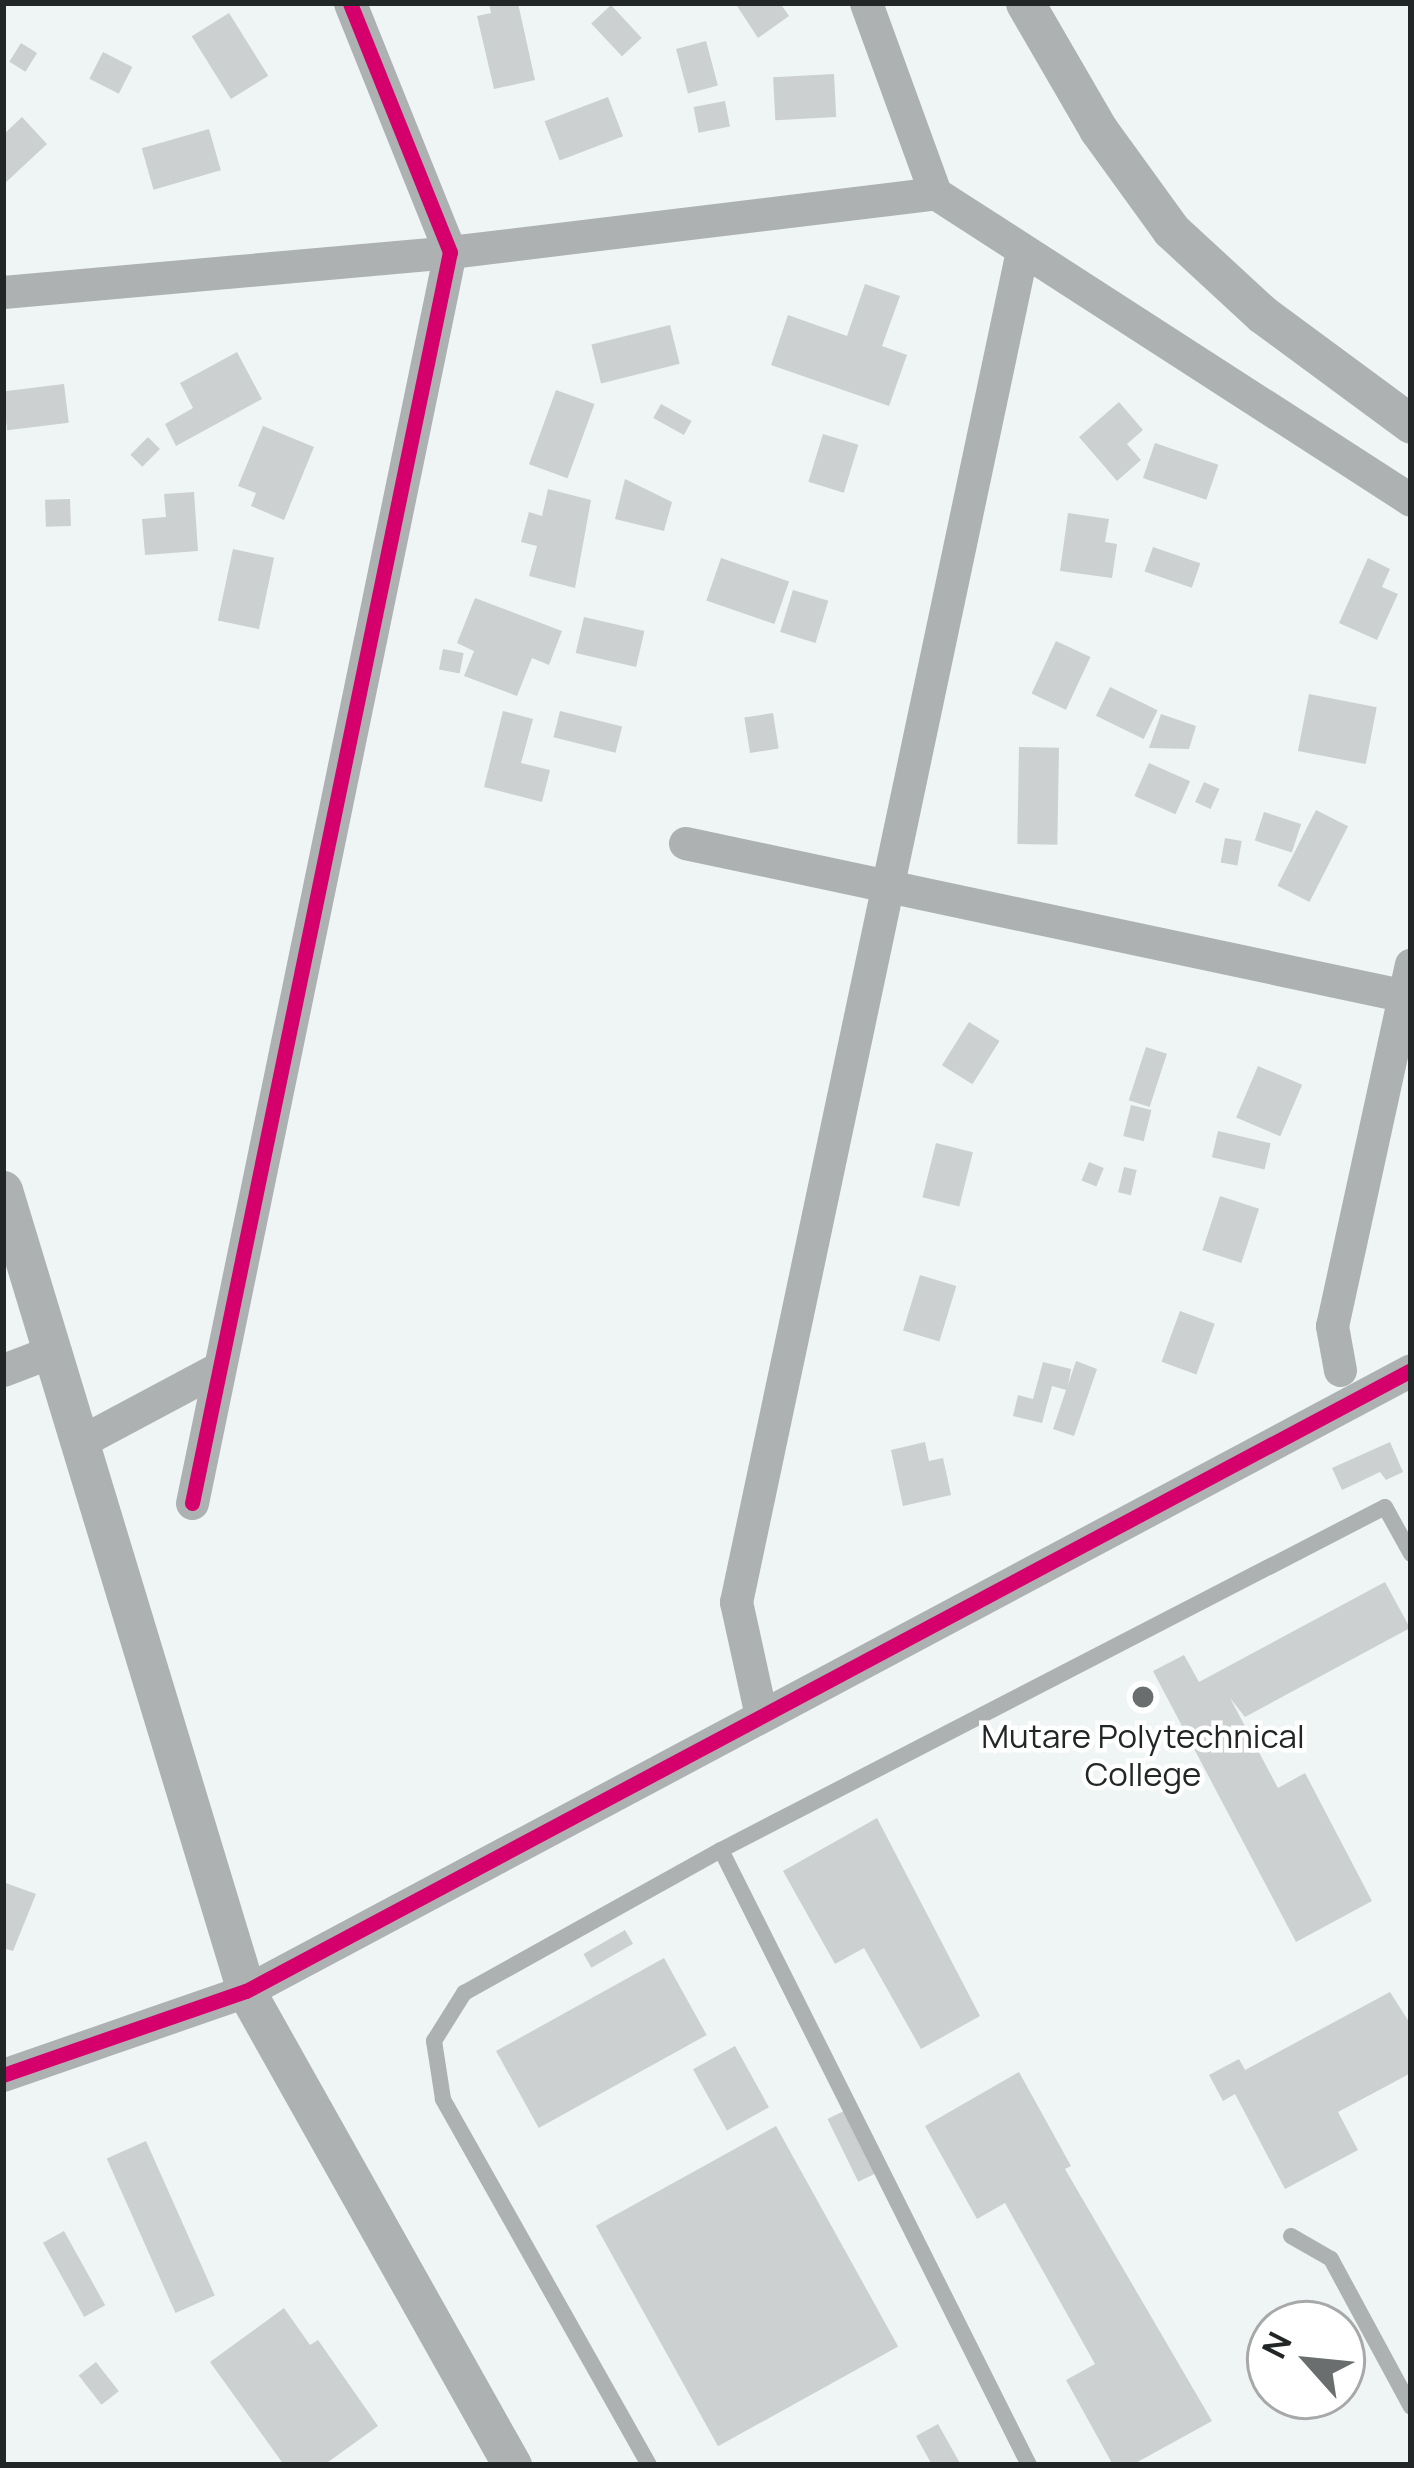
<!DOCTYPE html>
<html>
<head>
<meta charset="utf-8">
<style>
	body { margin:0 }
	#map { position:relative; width:1414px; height:2468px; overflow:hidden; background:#eff4f4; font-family:Manrope,sans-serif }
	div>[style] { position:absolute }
	.building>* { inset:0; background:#cdd0d0; transform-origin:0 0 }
	.service>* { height:16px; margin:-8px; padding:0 8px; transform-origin:8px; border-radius:8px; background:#aeb1b1 }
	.minor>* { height:33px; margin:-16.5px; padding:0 16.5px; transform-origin:16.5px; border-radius:16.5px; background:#aeb1b1 }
	.tertiary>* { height:39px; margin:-19.5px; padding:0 19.5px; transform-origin:19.5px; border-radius:19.5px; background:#aeb1b1 }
	.cycleway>* { height:15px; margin:-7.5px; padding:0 7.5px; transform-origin:7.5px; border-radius:7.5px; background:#d6006c }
	.dots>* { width:33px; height:33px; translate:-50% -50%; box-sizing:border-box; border:6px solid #fff; border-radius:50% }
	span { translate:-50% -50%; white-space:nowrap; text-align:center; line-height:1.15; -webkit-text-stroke:9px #fff; paint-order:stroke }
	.poi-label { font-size:33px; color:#232626 }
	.frame { position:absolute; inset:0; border:6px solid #232626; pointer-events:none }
	.north { position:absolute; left:1246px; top:2300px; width:120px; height:120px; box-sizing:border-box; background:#fff; border:3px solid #a7a8a8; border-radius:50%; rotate:297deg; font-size:33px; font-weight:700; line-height:48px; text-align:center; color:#232626 }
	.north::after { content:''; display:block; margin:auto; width:42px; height:54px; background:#6a6e6e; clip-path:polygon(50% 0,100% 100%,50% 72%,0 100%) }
</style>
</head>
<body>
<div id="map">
	<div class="building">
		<i style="clip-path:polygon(489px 3px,518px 3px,535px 80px,494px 89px,477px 16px,491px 13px)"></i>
		<i style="clip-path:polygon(735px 3px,780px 3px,789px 16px,758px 38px)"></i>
		<i style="left:611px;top:5px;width:45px;height:27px;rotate:47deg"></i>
		<i style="left:229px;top:13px;width:74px;height:44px;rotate:58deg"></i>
		<i style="left:706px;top:41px;width:46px;height:31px;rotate:75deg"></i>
		<i style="left:21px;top:43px;width:19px;height:22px;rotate:32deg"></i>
		<i style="left:103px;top:52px;width:33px;height:30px;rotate:27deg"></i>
		<i style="left:834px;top:74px;width:43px;height:61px;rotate:87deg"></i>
		<i style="left:608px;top:97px;width:42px;height:68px;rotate:69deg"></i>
		<i style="left:725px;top:101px;width:26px;height:32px;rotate:79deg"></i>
		<i style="clip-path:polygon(22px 117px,47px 144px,3px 185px,3px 135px)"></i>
		<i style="left:209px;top:129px;width:43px;height:70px;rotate:74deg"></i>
		<i style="clip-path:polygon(865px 284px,900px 296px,882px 346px,907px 355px,889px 406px,771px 365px,788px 315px,847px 336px)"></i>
		<i style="left:670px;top:325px;width:40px;height:81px;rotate:76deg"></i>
		<i style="clip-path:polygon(237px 352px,262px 399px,176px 446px,165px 424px,193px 408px,180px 383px)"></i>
		<i style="left:64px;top:384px;width:39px;height:62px;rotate:83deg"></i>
		<i style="left:556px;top:390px;width:41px;height:79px;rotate:20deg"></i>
		<i style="clip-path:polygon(1119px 402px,1143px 430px,1127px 444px,1141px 460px,1117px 481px,1079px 437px)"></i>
		<i style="left:661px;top:404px;width:35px;height:16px;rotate:29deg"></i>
		<i style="clip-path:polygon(263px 426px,314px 447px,284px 520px,251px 506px,256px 493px,238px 486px)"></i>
		<i style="left:823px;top:434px;width:37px;height:50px;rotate:17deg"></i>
		<i style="left:148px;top:437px;width:17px;height:25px;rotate:45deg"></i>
		<i style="left:1155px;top:443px;width:67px;height:37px;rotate:19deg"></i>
		<i style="clip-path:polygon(625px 479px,672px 502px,664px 531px,615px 519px)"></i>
		<i style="clip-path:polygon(548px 489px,591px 500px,575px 588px,529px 576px,537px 546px,521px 542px,529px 512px,542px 516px)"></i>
		<i style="clip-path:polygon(194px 492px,198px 551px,145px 555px,142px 519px,166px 517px,164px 494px)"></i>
		<i style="left:70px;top:499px;width:27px;height:25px;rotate:88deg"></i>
		<i style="clip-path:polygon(1068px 513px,1109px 519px,1105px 542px,1117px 544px,1112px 578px,1060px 571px)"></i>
		<i style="left:1153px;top:547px;width:50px;height:26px;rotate:19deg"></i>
		<i style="left:233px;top:549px;width:42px;height:73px;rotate:12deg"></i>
		<i style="left:721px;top:558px;width:72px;height:45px;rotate:19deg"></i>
		<i style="clip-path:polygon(1368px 558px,1390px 569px,1382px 587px,1398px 594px,1377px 640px,1339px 623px)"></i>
		<i style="left:793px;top:590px;width:37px;height:44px;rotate:17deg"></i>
		<i style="clip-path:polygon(475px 598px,562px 631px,549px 665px,532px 658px,517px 696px,464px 676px,474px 651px,457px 643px)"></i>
		<i style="left:584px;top:617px;width:62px;height:37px;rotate:13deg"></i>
		<i style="left:1056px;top:641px;width:38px;height:58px;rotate:25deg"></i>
		<i style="left:443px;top:649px;width:21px;height:21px;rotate:11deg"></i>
		<i style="left:1110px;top:687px;width:53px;height:32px;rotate:26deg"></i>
		<i style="left:1309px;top:694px;width:69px;height:58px;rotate:11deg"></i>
		<i style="clip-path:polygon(503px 711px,533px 719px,521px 763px,550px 770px,542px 802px,484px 787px)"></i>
		<i style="left:560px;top:711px;width:64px;height:27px;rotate:14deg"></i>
		<i style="left:773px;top:713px;width:36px;height:29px;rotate:81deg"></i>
		<i style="clip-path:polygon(1161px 714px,1196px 726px,1189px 749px,1149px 748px)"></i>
		<i style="left:1019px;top:747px;width:40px;height:97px;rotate:1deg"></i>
		<i style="left:1149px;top:763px;width:45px;height:36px;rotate:24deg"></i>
		<i style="left:1204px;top:782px;width:17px;height:22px;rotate:24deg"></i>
		<i style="left:1316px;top:810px;width:36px;height:85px;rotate:27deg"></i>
		<i style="left:1264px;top:812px;width:39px;height:30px;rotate:18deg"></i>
		<i style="left:1225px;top:838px;width:17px;height:25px;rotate:10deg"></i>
		<i style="left:969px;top:1022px;width:36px;height:51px;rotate:32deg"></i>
		<i style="left:1146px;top:1047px;width:22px;height:56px;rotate:18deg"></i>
		<i style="left:1258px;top:1066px;width:48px;height:56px;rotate:23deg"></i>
		<i style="left:1131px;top:1105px;width:21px;height:32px;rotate:14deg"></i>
		<i style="left:1218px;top:1131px;width:54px;height:27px;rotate:13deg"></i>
		<i style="left:936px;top:1143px;width:38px;height:56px;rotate:14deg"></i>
		<i style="left:1089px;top:1162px;width:16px;height:20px;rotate:22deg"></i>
		<i style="left:1124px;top:1167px;width:13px;height:26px;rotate:13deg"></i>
		<i style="left:1220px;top:1196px;width:41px;height:57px;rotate:18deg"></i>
		<i style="left:920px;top:1275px;width:38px;height:58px;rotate:17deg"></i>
		<i style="left:1180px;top:1311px;width:37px;height:54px;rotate:20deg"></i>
		<i style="clip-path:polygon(1076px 1361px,1097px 1369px,1074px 1436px,1053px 1429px,1066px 1390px,1052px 1386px,1042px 1423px,1013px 1416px,1018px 1395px,1033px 1399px,1043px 1362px,1071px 1369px,1068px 1385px)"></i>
		<i style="clip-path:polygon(925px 1442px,929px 1461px,943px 1458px,951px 1495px,903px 1506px,891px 1450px)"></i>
		<i style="clip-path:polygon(1390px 1442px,1403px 1472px,1386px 1480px,1380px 1472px,1342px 1490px,1332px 1468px)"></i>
		<i style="clip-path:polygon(1385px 1582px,1410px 1628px,1245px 1717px,1230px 1698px,1278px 1788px,1305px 1773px,1372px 1901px,1296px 1942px,1153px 1671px,1184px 1655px,1199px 1682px)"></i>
		<i style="clip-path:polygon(877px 1818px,980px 2016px,921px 2049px,864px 1948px,835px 1964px,783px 1871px)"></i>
		<i style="clip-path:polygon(3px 1882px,36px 1894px,13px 1951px,3px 1948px)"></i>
		<i style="left:625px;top:1930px;width:16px;height:48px;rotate:60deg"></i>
		<i style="left:664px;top:1958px;width:88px;height:192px;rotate:61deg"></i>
		<i style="clip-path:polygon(1390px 1992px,1411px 2025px,1411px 2073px,1338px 2112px,1358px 2150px,1285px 2189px,1235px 2094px,1223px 2101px,1209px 2075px,1239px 2059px,1245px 2070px)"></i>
		<i style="left:735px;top:2046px;width:70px;height:48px;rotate:61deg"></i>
		<i style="clip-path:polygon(1019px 2072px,1071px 2166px,1065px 2169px,1212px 2421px,1132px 2465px,1113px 2465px,1066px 2380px,1095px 2364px,1005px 2203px,977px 2219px,925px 2126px)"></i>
		<i style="left:850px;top:2108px;width:70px;height:25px;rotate:64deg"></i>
		<i style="left:776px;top:2126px;width:252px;height:206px;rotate:61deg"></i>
		<i style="left:146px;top:2141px;width:169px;height:43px;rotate:66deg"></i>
		<i style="left:64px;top:2231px;width:85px;height:24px;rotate:61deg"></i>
		<i style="clip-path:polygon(284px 2308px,310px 2345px,318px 2340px,378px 2426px,324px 2465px,284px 2465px,210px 2362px)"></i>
		<i style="left:96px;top:2362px;width:37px;height:22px;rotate:52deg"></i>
		<i style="clip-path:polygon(938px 2424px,961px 2465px,932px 2465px,916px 2436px)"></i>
	</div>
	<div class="service">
		<i style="left:721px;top:1850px;width:688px;rotate:63.4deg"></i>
		<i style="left:1291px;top:2236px;width:46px;rotate:29.9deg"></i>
		<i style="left:1331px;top:2259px;width:168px;rotate:61.6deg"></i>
		<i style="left:649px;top:2465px;width:420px;rotate:-119.4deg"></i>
		<i style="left:443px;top:2099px;width:59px;rotate:-98.8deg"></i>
		<i style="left:434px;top:2041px;width:57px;rotate:-58deg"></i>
		<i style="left:464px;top:1993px;width:294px;rotate:-29.1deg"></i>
		<i style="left:721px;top:1850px;width:747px;rotate:-27.32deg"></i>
		<i style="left:1385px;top:1507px;width:54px;rotate:61deg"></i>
	</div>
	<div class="minor">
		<i style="left:866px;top:3px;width:202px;rotate:70deg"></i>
		<i style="left:935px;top:193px;width:566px;rotate:32.82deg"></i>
		<i style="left:3px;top:292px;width:449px;rotate:-5.1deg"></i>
		<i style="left:450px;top:252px;width:489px;rotate:-6.9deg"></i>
		<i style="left:685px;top:843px;width:742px;rotate:11.98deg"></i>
		<i style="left:3px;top:1370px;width:53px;rotate:-20.8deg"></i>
		<i style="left:1340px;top:1370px;width:45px;rotate:-100.3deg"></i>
		<i style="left:1332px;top:1326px;width:370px;rotate:-77.7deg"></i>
		<i style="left:80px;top:1442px;width:155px;rotate:-28.1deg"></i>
		<i style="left:192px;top:1503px;width:1277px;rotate:-78.35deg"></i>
		<i style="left:450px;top:252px;width:268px;rotate:-111.9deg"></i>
		<i style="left:760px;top:1711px;width:112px;rotate:-102.4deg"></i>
		<i style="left:736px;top:1602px;width:1381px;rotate:-78.05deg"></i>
		<i style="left:3px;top:2075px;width:257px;rotate:-19.1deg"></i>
		<i style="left:246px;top:1991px;width:1320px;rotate:-28.06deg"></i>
	</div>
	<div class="tertiary">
		<i style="left:1025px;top:3px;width:146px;rotate:59.9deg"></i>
		<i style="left:1098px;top:129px;width:125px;rotate:54.1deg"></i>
		<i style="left:1171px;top:230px;width:124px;rotate:42.7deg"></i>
		<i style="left:1262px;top:314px;width:185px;rotate:36.4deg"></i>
		<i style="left:3px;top:1190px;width:837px;rotate:73.12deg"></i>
		<i style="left:246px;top:1991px;width:544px;rotate:60.7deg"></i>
	</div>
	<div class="cycleway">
		<i style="left:192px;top:1503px;width:1277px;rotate:-78.35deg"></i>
		<i style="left:450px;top:252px;width:268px;rotate:-111.9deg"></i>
		<i style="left:3px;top:2075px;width:257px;rotate:-19.1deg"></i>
		<i style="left:246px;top:1991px;width:1320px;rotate:-28.06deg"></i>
	</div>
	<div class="dots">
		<i style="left:1143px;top:1697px;background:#6a6e6e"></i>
	</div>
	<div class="poi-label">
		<span style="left:1143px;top:1755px">Mutare Polytechnical<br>College</span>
	</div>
	<div class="frame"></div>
	<div class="north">N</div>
</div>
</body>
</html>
